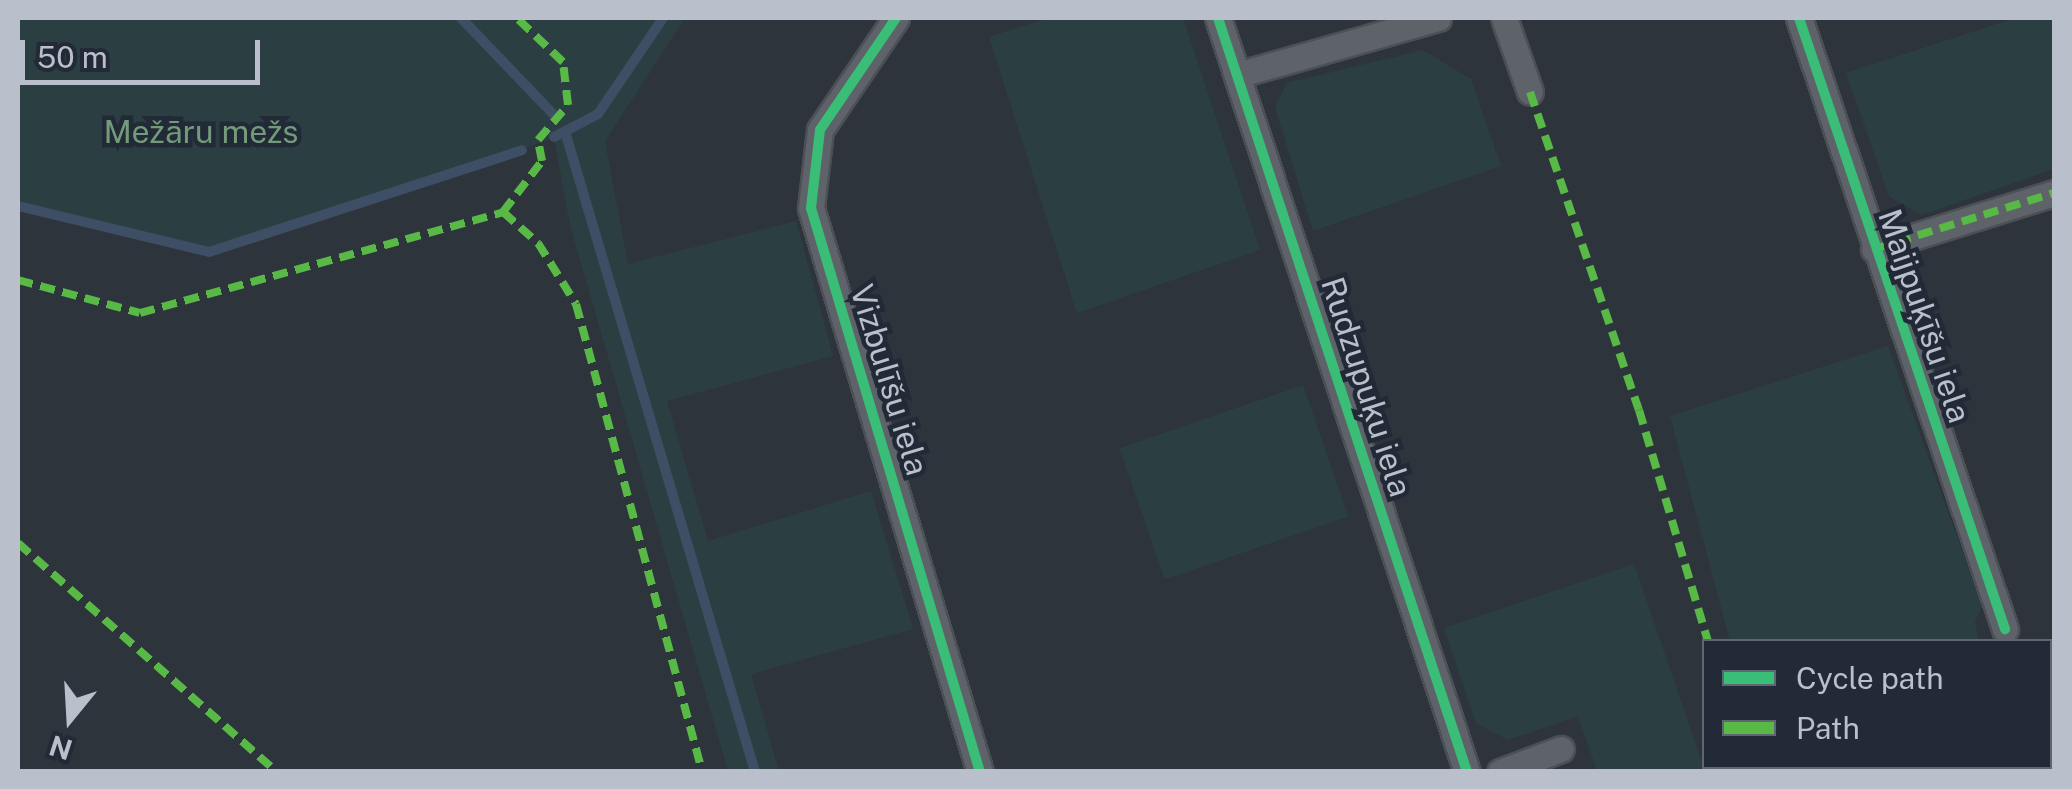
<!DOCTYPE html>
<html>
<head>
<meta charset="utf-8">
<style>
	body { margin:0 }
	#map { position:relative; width:2072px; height:789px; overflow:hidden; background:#2e343b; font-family:"Public Sans",sans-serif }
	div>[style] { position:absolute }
	.green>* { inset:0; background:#2b3f42; transform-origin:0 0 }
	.stream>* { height:10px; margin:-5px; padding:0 5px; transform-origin:5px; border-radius:5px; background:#3d4e65 }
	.roads { filter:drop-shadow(2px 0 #4c5056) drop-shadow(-2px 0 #4c5056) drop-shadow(0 2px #4c5056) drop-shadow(0 -2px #4c5056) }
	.minor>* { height:25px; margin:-12.5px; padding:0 12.5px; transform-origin:12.5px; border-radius:12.5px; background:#5e6269 }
	.quiet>* { height:8px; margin-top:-4px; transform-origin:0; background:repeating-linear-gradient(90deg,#58b947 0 15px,transparent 0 23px) }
	.cycleway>* { height:10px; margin:-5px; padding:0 5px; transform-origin:5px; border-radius:5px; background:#3abd76 }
	span { translate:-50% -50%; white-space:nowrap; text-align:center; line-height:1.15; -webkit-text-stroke:9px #212a36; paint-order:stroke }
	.park-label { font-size:32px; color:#729a7b }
	.street-label { font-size:32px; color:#b9c0cb }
	.frame { position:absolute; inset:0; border:20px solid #b9c0cb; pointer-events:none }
	.legend { position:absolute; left:1702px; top:639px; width:350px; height:130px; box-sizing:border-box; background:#212a36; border:2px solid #5e6672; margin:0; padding:12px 18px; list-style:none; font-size:30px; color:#b9c0cb }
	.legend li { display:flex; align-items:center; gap:20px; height:50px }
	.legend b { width:50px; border:2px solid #5e6672 }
	.north { position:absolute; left:20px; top:669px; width:100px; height:100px; -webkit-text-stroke:8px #212a36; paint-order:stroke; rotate:198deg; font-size:28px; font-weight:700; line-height:40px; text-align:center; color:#b9c0cb }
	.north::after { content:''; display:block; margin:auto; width:35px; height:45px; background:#b9c0cb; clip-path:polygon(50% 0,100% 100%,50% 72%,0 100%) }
	.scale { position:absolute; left:20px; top:40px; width:240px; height:45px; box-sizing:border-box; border:5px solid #b9c0cb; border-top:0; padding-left:12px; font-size:30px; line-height:35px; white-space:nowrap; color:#b9c0cb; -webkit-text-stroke:8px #212a36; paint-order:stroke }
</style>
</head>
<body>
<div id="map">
	<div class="green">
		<i style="clip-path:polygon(18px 18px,685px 18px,605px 141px,628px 264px,796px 221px,833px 356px,667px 401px,708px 541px,871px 491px,913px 629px,751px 674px,779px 771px,728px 771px,570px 225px,554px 138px,209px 252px,18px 206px)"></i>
		<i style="clip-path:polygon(1048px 18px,1183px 18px,1260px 250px,1077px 313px,989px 37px)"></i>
		<i style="clip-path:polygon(2015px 18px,2054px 18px,2054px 169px,1921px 215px,1889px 196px,1846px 73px)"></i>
		<i style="clip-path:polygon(1423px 50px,1471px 79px,1501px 166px,1313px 231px,1275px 107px,1287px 83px)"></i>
		<i style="clip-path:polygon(1888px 346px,1982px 606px,1975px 622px,1979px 641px,1730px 641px,1670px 416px)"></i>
		<i style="left:1303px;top:385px;width:139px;height:194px;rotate:71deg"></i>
		<i style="clip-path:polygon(1634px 564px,1705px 771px,1597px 771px,1578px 716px,1508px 740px,1476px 723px,1444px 628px)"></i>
		<i style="clip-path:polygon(2054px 719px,2054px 771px,1763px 767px,2050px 766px)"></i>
	</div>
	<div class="stream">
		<i style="left:461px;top:18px;width:137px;rotate:46.2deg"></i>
		<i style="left:566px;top:135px;width:664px;rotate:73.47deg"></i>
		<i style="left:554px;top:137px;width:50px;rotate:-27.6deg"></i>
		<i style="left:598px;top:114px;width:116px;rotate:-55.9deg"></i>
		<i style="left:18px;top:206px;width:196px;rotate:13.5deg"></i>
		<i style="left:209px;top:252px;width:329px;rotate:-18deg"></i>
	</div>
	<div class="roads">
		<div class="minor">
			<i style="left:896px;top:18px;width:135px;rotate:124.2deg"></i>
			<i style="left:820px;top:130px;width:79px;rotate:96.6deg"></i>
			<i style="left:811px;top:208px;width:589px;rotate:73.32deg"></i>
			<i style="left:1218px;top:18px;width:794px;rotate:71.72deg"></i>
			<i style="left:1504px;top:18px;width:78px;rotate:70.6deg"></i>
			<i style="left:1799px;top:18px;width:645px;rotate:71.37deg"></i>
			<i style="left:1237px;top:75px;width:209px;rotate:-15.8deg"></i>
			<i style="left:1874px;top:249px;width:189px;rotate:-17.3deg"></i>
			<i style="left:1500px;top:772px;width:65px;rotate:-20.7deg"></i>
		</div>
	</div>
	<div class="quiet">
		<i style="left:1530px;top:92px;width:336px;rotate:71.1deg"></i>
		<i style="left:1639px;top:410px;width:242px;rotate:73.4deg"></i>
		<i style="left:503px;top:212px;width:47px;rotate:41.5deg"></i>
		<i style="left:538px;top:243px;width:72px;rotate:58.1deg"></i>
		<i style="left:576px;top:304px;width:485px;rotate:74.9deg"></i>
		<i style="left:1874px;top:249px;width:189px;rotate:-17.3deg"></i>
		<i style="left:18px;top:280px;width:126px;rotate:15.1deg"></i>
		<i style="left:140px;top:313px;width:377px;rotate:-15.5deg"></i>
		<i style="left:503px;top:212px;width:64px;rotate:-52.6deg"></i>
		<i style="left:542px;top:161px;width:21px;rotate:-101deg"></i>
		<i style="left:538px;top:140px;width:46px;rotate:-49.4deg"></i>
		<i style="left:568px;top:105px;width:43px;rotate:-96.6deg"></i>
		<i style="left:563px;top:62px;width:64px;rotate:-136.3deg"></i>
		<i style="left:18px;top:543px;width:346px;rotate:41.5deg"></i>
		<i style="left:1745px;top:766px;width:6px;rotate:81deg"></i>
	</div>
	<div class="cycleway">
		<i style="left:896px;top:18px;width:135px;rotate:124.2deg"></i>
		<i style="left:820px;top:130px;width:79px;rotate:96.6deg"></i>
		<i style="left:811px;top:208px;width:589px;rotate:73.32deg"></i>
		<i style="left:1218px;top:18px;width:794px;rotate:71.72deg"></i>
		<i style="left:1799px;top:18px;width:645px;rotate:71.37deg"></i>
	</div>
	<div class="park-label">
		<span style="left:201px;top:132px">Mežāru mežs</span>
	</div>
	<div class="street-label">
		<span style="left:1924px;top:316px;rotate:71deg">Maijpuķīšu iela</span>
		<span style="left:889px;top:380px;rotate:73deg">Vizbulīšu iela</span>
		<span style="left:1366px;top:387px;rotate:72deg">Rudzupuķu iela</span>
	</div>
	<div class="frame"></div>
	<ul class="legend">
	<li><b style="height:12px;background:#3abd76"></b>Cycle path</li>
	<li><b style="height:12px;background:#58b947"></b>Path</li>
	</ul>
	<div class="north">N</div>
	<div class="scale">50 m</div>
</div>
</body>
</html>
